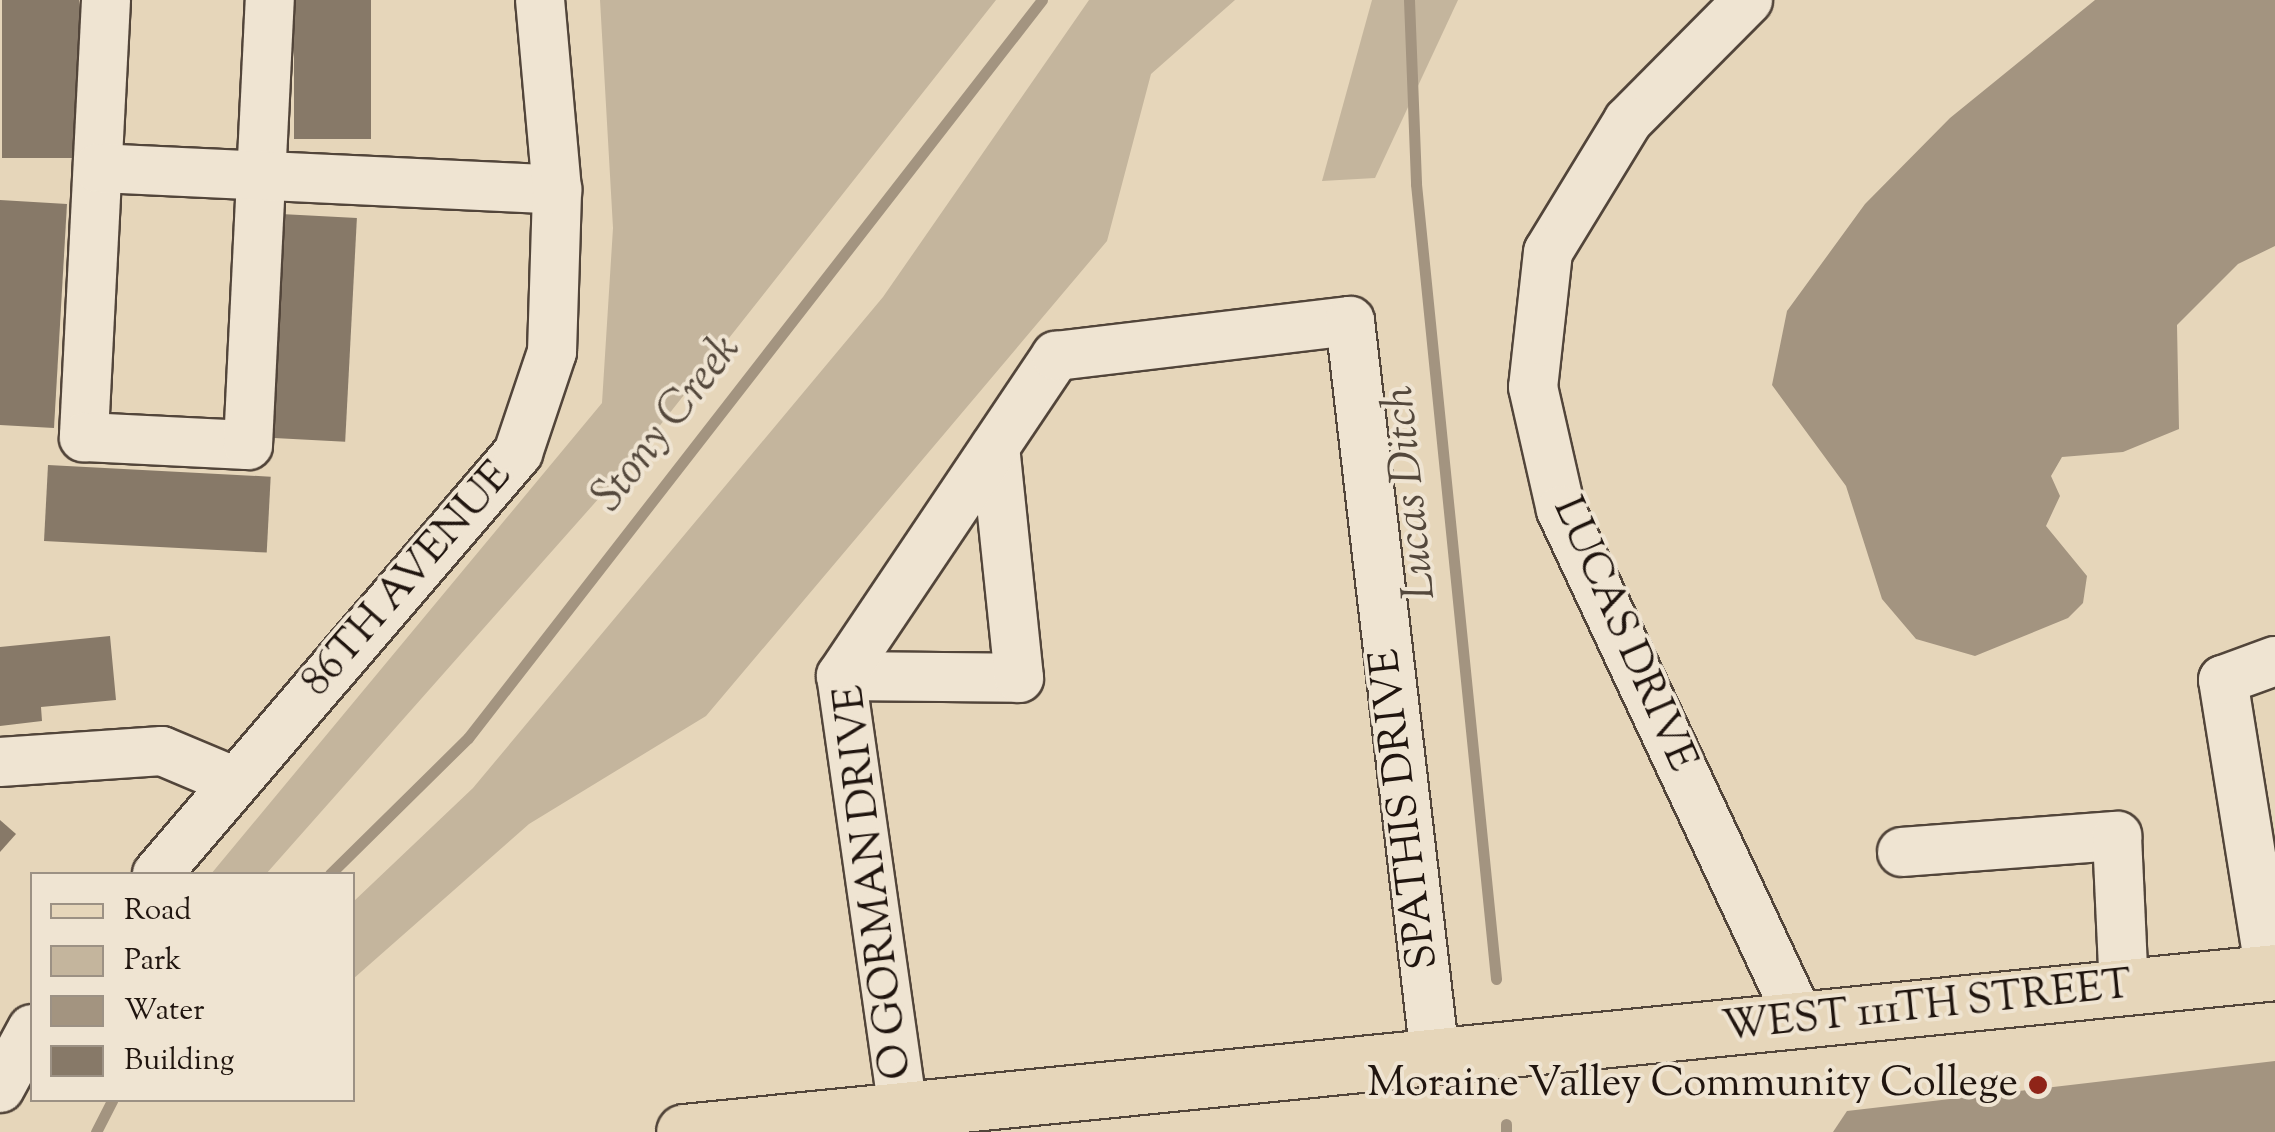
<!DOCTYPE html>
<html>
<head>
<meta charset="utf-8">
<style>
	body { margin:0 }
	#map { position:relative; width:2275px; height:1132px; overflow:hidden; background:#e6d6ba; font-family:"Sorts Mill Goudy",serif }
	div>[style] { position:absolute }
	.green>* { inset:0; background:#c4b59d }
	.water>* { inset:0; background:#a39480 }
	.stream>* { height:11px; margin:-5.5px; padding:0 5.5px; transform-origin:5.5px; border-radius:5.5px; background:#a39480 }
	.building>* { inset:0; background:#877968; transform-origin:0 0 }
	.roads { filter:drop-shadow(2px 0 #52453a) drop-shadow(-2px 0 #52453a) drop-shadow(0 2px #52453a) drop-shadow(0 -2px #52453a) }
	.minor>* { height:48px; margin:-24px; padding:0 24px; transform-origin:24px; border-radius:24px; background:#efe4d2 }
	.major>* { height:55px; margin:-27.5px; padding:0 27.5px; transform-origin:27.5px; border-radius:27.5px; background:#e6d6ba }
	.dots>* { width:28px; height:28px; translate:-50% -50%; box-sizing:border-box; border:5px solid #efe4d2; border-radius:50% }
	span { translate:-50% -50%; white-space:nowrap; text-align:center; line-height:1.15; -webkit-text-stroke:8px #efe4d2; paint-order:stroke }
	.street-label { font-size:42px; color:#20150f }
	.poi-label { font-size:42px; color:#20150f }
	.right { translate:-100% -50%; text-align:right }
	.water-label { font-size:45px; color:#54483c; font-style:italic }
	.legend { position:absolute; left:30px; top:872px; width:325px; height:230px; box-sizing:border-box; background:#efe4d2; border:2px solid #9c9184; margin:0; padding:12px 18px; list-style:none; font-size:30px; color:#20150f }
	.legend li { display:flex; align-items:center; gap:20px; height:50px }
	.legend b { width:50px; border:2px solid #9c9184 }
</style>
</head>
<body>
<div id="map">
	<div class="green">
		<i style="clip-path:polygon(600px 0,996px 0,631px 462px,266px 874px,211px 874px,602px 403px,613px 228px)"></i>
		<i style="clip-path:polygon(1089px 0,1235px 0,1151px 74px,1107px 241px,706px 716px,529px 824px,353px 979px,353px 902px,473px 788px,883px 297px)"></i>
		<i style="clip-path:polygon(1372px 0,1458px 0,1375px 178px,1322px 181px)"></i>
	</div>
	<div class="water">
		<i style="clip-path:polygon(2095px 0,2275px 0,2275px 246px,2238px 264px,2177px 325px,2179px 429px,2123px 452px,2062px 457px,2051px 476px,2060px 496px,2046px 526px,2087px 576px,2083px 603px,2068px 618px,1975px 656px,1916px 639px,1882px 599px,1846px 486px,1772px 385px,1787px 311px,1865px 204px,1950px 118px)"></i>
		<i style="clip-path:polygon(2275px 1061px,2275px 1132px,1833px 1132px,1847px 1111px)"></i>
	</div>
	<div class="stream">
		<i style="left:1409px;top:0;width:184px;rotate:87.8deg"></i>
		<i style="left:1416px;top:184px;width:799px;rotate:84.25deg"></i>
		<i style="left:330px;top:874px;width:194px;rotate:-44.6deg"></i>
		<i style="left:468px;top:738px;width:935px;rotate:-52.13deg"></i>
		<i style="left:1506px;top:1124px;width:8px;rotate:90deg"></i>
		<i style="left:96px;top:1132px;width:36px;rotate:-63deg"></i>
	</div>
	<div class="building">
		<i style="left:2px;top:0;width:77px;height:158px"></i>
		<i style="left:294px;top:0;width:77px;height:139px"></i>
		<i style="clip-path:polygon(0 200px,67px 204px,54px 428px,0 425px)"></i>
		<i style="left:281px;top:214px;width:76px;height:224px;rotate:3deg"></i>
		<i style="left:48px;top:465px;width:223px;height:76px;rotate:3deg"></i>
		<i style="clip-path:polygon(110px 636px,116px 700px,41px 707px,42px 721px,0 726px,0 647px)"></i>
		<i style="clip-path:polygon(0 820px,16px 834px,0 852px)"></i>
	</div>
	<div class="roads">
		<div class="minor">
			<i style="left:106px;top:0;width:438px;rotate:92.9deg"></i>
			<i style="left:84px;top:437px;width:164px;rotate:2.8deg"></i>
			<i style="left:248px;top:445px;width:446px;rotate:-87.2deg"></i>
			<i style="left:1748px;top:0;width:170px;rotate:134.8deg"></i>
			<i style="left:1628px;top:121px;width:153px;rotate:121.4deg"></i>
			<i style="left:1548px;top:252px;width:136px;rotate:96.3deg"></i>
			<i style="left:1533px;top:387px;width:126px;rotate:77.2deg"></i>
			<i style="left:1561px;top:510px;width:563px;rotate:64.89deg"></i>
			<i style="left:98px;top:168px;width:460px;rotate:2.7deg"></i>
			<i style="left:841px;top:676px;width:178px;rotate:0.6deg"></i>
			<i style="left:1019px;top:678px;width:232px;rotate:-95.9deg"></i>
			<i style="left:0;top:762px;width:162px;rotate:-3.9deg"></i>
			<i style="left:162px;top:751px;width:77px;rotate:22.9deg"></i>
			<i style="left:1902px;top:852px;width:216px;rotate:-4.3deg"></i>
			<i style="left:2117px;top:836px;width:152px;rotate:87.4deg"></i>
			<i style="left:157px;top:874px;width:555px;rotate:-49.39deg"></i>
			<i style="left:518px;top:453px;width:107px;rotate:-71.4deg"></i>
			<i style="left:552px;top:352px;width:162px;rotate:-88.2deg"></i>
			<i style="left:557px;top:190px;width:191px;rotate:-95.1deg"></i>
			<i style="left:2270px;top:973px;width:297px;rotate:-99.1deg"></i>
			<i style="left:2223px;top:680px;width:55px;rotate:-20.1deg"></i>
			<i style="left:0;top:1088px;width:67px;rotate:-61.5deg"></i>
			<i style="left:903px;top:1110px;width:438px;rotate:-98.1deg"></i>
			<i style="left:841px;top:676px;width:386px;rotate:-56.1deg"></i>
			<i style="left:1056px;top:356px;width:296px;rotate:-6.8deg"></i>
			<i style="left:1350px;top:321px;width:741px;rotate:83.41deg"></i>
		</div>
		<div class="major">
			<i style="left:684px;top:1132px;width:1599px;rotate:-5.74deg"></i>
		</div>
	</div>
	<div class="dots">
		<i style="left:2038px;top:1085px;background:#8f2418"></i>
	</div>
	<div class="street-label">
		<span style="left:408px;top:580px;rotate:-49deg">86TH AVENUE</span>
		<span style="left:1623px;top:635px;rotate:66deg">LUCAS DRIVE</span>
		<span style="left:1406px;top:809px;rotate:-97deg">SPATHIS DRIVE</span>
		<span style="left:875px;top:882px;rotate:-97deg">O GORMAN DRIVE</span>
		<span style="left:1927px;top:1008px;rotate:-6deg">WEST 111TH STREET</span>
	</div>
	<div class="poi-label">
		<span class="right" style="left:2018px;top:1085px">Moraine Valley Community College</span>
	</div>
	<div class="water-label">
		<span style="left:668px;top:424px;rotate:-52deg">Stony Creek</span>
		<span style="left:1412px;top:493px;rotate:-96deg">Lucas Ditch</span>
	</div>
	<ul class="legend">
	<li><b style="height:12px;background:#e6d6ba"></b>Road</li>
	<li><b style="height:28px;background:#c4b59d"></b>Park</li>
	<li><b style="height:28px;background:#a39480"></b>Water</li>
	<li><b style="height:28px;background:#877968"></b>Building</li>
	</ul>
</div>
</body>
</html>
